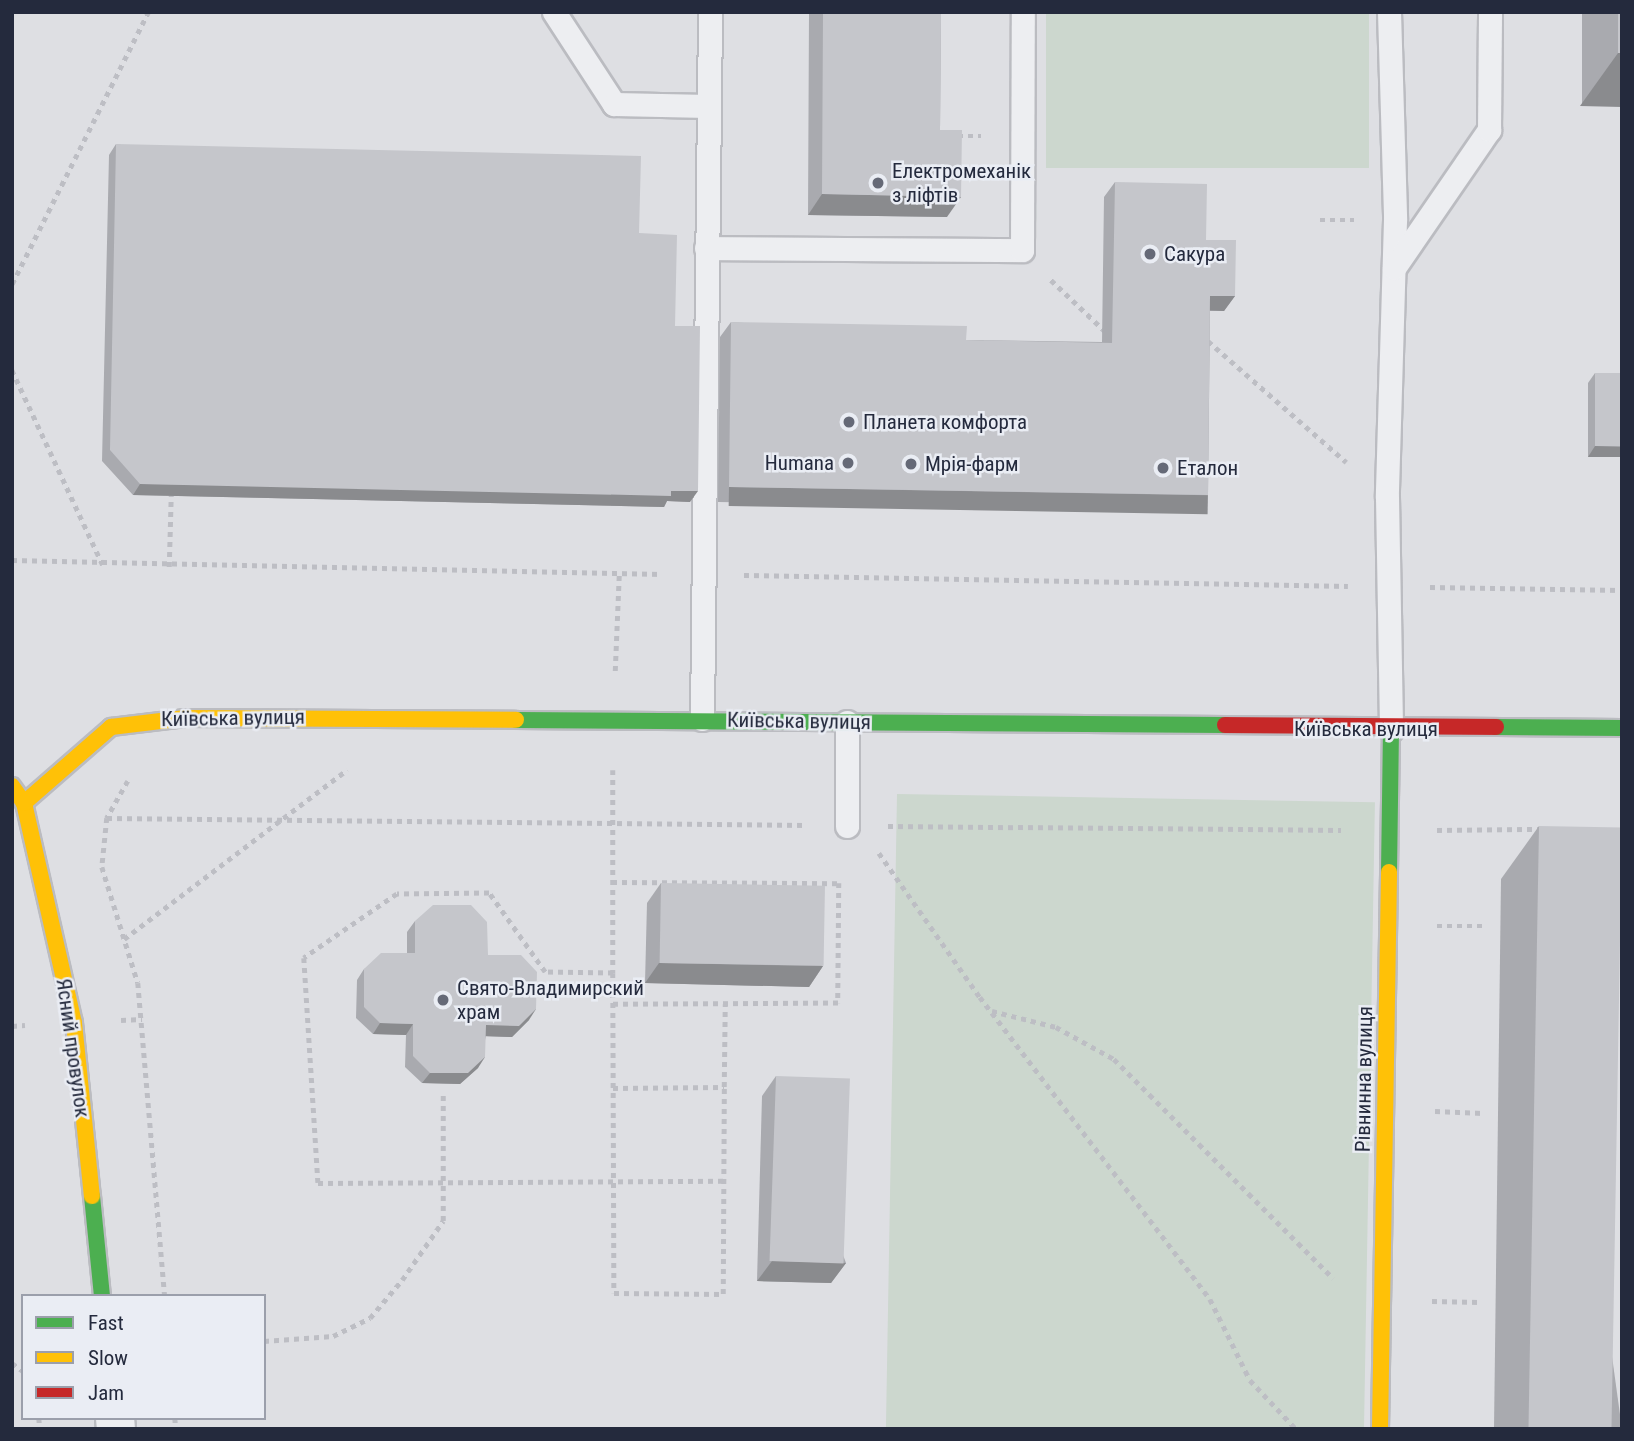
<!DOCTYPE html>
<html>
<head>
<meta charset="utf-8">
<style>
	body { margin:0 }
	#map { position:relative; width:1634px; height:1441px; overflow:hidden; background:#dedfe3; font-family:"Roboto Condensed",sans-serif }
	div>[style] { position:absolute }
	.green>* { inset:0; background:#ccd7ce; transform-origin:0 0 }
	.path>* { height:4.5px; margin-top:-2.25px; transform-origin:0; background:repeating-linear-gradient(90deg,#bdbec4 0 5px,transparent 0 10px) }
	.roads { filter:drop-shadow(2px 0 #bbbcc1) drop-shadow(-2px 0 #bbbcc1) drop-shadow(0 2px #bbbcc1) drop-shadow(0 -2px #bbbcc1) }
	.lane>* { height:23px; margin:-11.5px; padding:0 11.5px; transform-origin:11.5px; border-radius:11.5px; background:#edeef1 }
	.street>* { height:38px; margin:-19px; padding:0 19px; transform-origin:19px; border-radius:19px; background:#edeef1 }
	.fast>* { height:16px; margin:-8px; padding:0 8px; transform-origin:8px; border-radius:8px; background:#4caf50 }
	.slow>* { height:16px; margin:-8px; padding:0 8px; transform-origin:8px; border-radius:8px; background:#ffc107 }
	.jam>* { height:16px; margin:-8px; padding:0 8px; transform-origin:8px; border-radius:8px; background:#c62828 }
	.wall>* { inset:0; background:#a9aaaf; transform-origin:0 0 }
	.shaded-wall>* { inset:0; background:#8a8b8e; transform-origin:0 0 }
	.building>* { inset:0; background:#c5c6cb; transform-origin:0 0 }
	.dots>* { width:19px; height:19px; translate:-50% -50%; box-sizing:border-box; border:4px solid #eaedf4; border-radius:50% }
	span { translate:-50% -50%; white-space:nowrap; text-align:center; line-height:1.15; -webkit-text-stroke:5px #eaedf4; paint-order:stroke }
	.poi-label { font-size:21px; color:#242a3d }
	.left { translate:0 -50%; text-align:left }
	.right { translate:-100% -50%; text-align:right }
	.street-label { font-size:21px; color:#242a3d }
	.frame { position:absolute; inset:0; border:14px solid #242a3d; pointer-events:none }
	.legend { position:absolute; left:21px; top:1294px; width:245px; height:126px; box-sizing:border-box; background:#eaedf4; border:2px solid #9b9fab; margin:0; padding:9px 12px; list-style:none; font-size:21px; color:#242a3d }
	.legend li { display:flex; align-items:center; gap:14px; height:35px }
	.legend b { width:35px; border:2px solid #9b9fab }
</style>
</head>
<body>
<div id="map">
	<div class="green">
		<i style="left:1046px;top:12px;width:323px;height:156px"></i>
		<i style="left:897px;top:794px;width:478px;height:633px;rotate:1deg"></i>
	</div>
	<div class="path">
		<i style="left:958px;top:136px;width:23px"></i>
		<i style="left:1320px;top:220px;width:34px"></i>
		<i style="left:1051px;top:280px;width:77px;rotate:43.4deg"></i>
		<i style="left:12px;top:284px;width:304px;rotate:-63.4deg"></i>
		<i style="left:1208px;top:341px;width:184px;rotate:41.2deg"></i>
		<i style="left:12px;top:370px;width:215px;rotate:65deg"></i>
		<i style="left:12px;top:560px;width:650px;rotate:1.23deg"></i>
		<i style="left:169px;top:567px;width:72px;rotate:-88.4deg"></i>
		<i style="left:744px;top:575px;width:604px;rotate:1.04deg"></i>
		<i style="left:1430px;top:587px;width:192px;rotate:0.9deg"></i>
		<i style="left:615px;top:671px;width:97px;rotate:-87.6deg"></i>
		<i style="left:613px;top:770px;width:203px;rotate:90deg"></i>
		<i style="left:613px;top:973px;width:68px;rotate:-179.2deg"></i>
		<i style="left:545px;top:972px;width:97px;rotate:-125.3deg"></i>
		<i style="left:489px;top:893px;width:92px;rotate:179.4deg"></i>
		<i style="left:397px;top:894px;width:113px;rotate:145.5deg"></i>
		<i style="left:304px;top:958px;width:225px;rotate:86.4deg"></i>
		<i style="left:318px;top:1183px;width:406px;rotate:-0.3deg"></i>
		<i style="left:128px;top:781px;width:43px;rotate:119.6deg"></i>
		<i style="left:107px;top:818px;width:49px;rotate:95.8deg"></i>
		<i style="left:102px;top:867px;width:121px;rotate:72.8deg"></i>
		<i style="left:138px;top:983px;width:314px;rotate:85.1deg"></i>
		<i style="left:107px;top:818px;width:698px;rotate:0.57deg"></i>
		<i style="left:888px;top:826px;width:453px;rotate:0.5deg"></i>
		<i style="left:1437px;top:830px;width:103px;rotate:-0.6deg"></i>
		<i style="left:879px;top:853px;width:176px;rotate:55deg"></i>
		<i style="left:980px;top:997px;width:380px;rotate:52.7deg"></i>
		<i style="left:1210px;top:1299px;width:90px;rotate:63.7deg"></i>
		<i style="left:1250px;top:1380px;width:67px;rotate:46.8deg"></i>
		<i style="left:612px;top:882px;width:227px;rotate:0.3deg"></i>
		<i style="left:839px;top:883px;width:120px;rotate:90.5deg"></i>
		<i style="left:838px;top:1003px;width:225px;rotate:179.7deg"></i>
		<i style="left:1437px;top:926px;width:47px"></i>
		<i style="left:124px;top:939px;width:280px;rotate:-37.2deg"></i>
		<i style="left:613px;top:973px;width:320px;rotate:89.8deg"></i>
		<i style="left:614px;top:1293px;width:109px;rotate:0.5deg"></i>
		<i style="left:723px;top:1294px;width:207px;rotate:-89.7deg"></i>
		<i style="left:992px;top:1011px;width:66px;rotate:14deg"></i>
		<i style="left:1056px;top:1027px;width:66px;rotate:28.9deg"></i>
		<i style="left:1114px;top:1059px;width:310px;rotate:45deg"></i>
		<i style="left:121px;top:1020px;width:21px;rotate:-3deg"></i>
		<i style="left:12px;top:1026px;width:13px;rotate:-4deg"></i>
		<i style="left:613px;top:1088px;width:111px;rotate:-0.5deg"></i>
		<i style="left:724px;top:1087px;width:83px;rotate:-89.3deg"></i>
		<i style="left:1435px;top:1111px;width:48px;rotate:2.4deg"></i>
		<i style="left:1432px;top:1301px;width:48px;rotate:1.2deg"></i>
		<i style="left:264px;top:1341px;width:69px;rotate:-4.1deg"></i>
		<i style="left:333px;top:1336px;width:41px;rotate:-25.9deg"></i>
		<i style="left:370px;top:1318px;width:50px;rotate:-49.9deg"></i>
		<i style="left:402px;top:1280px;width:72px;rotate:-55.2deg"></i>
		<i style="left:443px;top:1221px;width:127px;rotate:-90deg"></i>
		<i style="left:12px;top:1363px;width:14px;rotate:36deg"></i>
		<i style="left:39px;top:1418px;width:11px;rotate:85deg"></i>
		<i style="left:175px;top:1418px;width:11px;rotate:85deg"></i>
	</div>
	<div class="roads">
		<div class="lane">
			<i style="left:554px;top:12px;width:110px;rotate:56.9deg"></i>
			<i style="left:614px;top:104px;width:94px;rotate:1.2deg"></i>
			<i style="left:1389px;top:12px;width:208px;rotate:88.3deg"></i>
			<i style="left:1395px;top:220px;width:277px;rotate:91.7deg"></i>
			<i style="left:1387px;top:497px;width:233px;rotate:89deg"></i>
			<i style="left:706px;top:248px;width:316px;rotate:0.4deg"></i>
			<i style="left:1022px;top:250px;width:238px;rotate:-89.8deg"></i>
			<i style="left:1394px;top:268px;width:168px;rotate:-55.5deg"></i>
			<i style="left:1489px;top:130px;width:118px;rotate:-89.5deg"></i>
			<i style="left:702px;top:719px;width:707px;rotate:-89.35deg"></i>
			<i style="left:847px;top:826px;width:104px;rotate:-90deg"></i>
		</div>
		<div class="street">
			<i style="left:115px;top:1418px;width:11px;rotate:85deg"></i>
		</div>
		<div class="fast">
			<i style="left:516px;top:720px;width:709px;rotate:0.4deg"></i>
			<i style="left:1496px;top:727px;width:126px;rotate:0.5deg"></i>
			<i style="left:1389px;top:872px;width:142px;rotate:-89.2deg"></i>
			<i style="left:92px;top:1196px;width:100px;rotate:84.3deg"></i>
		</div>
		<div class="slow">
			<i style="left:12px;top:786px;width:21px;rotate:55deg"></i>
			<i style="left:24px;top:803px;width:226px;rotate:77.2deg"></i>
			<i style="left:74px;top:1023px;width:174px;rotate:84.1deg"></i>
			<i style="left:24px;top:803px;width:116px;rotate:-41.1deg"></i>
			<i style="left:111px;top:727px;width:75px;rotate:-6.9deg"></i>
			<i style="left:185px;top:718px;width:331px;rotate:0.3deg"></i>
			<i style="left:1380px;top:1429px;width:557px;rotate:-89.07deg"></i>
		</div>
		<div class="jam">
			<i style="left:1225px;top:725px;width:271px;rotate:0.4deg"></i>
		</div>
	</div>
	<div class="wall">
		<i style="clip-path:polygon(809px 12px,941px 12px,940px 130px,947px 217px,808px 215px)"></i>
		<i style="left:1582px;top:12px;width:40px;height:94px"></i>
		<i style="clip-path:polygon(116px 144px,639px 233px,675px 326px,690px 502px,667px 501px,664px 507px,133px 495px,102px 461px,109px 155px)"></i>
		<i style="clip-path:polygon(1115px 182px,1206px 240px,1235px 296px,1224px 311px,1210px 311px,1208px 495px,1198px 510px,718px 502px,720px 337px,731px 322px,966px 340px,1102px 342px,1104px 197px)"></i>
		<i style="clip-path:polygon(1595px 373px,1622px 373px,1622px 457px,1588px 457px,1588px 383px)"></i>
		<i style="clip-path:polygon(1539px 826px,1622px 1429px,1494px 1429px,1501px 879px)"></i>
		<i style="clip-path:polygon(661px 883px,823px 966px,809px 987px,645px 983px,647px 903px)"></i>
		<i style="clip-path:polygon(415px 921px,488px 955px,529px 1020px,512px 1037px,486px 1036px,478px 1068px,460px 1084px,422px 1083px,405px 1067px,406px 1035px,373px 1034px,356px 1018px,357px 980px,364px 969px,407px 953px,407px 932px)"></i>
		<i style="clip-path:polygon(776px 1076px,846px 1263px,831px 1283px,757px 1281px,762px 1096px)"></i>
	</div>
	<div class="shaded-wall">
		<i style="clip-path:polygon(1618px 53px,1622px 53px,1622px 107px,1580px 106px)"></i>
		<i style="clip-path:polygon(822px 194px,961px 197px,947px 217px,808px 215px)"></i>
		<i style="clip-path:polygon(1210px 296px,1235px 296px,1224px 311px,1200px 310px)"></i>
		<i style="clip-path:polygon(1595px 446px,1622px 447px,1622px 457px,1588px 457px)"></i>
		<i style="clip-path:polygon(140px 484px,671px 491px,698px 491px,690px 502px,667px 501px,664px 507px,133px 495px)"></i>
		<i style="left:729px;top:487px;width:479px;height:19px;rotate:1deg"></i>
		<i style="clip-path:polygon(659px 963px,823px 966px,809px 987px,645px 983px)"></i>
		<i style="clip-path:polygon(536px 1009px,529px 1020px,512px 1037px,479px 1036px,486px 1025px)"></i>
		<i style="clip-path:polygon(380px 1023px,413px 1024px,406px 1035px,373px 1034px)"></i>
		<i style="clip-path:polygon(485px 1057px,478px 1068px,460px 1084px,422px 1083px,430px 1073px)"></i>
		<i style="clip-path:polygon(772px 1261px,846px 1263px,831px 1283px,757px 1281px)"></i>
	</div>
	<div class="building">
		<i style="clip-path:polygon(823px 12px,941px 12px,940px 130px,962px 130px,961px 197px,822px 194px)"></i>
		<i style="left:1618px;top:12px;width:4px;height:41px"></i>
		<i style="clip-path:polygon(116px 144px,641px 156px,639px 233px,677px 235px,675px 326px,700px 326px,698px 491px,671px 491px,671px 496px,140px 484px,110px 450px)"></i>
		<i style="clip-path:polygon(1115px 182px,1207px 184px,1206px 240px,1236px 240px,1235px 296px,1210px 296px,1208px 495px,729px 487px,731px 322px,967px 326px,966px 340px,1112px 343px)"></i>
		<i style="left:1595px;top:373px;width:27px;height:73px"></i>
		<i style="left:1539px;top:826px;width:83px;height:603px;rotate:1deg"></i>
		<i style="left:661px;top:883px;width:164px;height:80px;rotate:1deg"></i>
		<i style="clip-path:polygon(433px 905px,471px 905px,487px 922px,488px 955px,521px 955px,537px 972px,536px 1009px,519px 1026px,486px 1025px,485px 1057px,468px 1073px,430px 1073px,413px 1056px,413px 1024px,380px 1023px,364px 1007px,364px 969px,381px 953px,415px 953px,415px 921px)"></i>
		<i style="left:776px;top:1076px;width:74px;height:185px;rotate:2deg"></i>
	</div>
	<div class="dots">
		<i style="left:878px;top:183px;background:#656977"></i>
		<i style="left:1150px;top:254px;background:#656977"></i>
		<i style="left:849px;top:422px;background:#656977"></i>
		<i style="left:848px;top:463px;background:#656977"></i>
		<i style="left:911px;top:464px;background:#656977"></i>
		<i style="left:1163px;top:468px;background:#656977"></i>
		<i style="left:443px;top:1000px;background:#656977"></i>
	</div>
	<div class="poi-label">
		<span class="left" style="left:892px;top:183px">Електромеханік<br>з ліфтів</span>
		<span class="left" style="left:1164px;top:254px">Сакура</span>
		<span class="left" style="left:863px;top:422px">Планета комфорта</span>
		<span class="right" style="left:834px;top:463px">Humana</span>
		<span class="left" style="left:925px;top:464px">Мрія-фарм</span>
		<span class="left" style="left:1177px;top:468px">Еталон</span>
		<span class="left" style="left:457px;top:1000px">Свято-Владимирский<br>храм</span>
	</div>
	<div class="street-label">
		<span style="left:233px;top:718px;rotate:-1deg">Київська вулиця</span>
		<span style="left:799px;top:721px;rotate:1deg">Київська вулиця</span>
		<span style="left:1366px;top:729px">Київська вулиця</span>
		<span style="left:73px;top:1048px;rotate:82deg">Ясний провулок</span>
		<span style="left:1364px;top:1079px;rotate:-89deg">Рівнинна вулиця</span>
	</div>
	<div class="frame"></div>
	<ul class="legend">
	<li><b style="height:9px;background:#4caf50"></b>Fast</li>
	<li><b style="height:9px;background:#ffc107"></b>Slow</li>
	<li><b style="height:9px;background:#c62828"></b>Jam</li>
	</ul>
</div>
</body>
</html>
